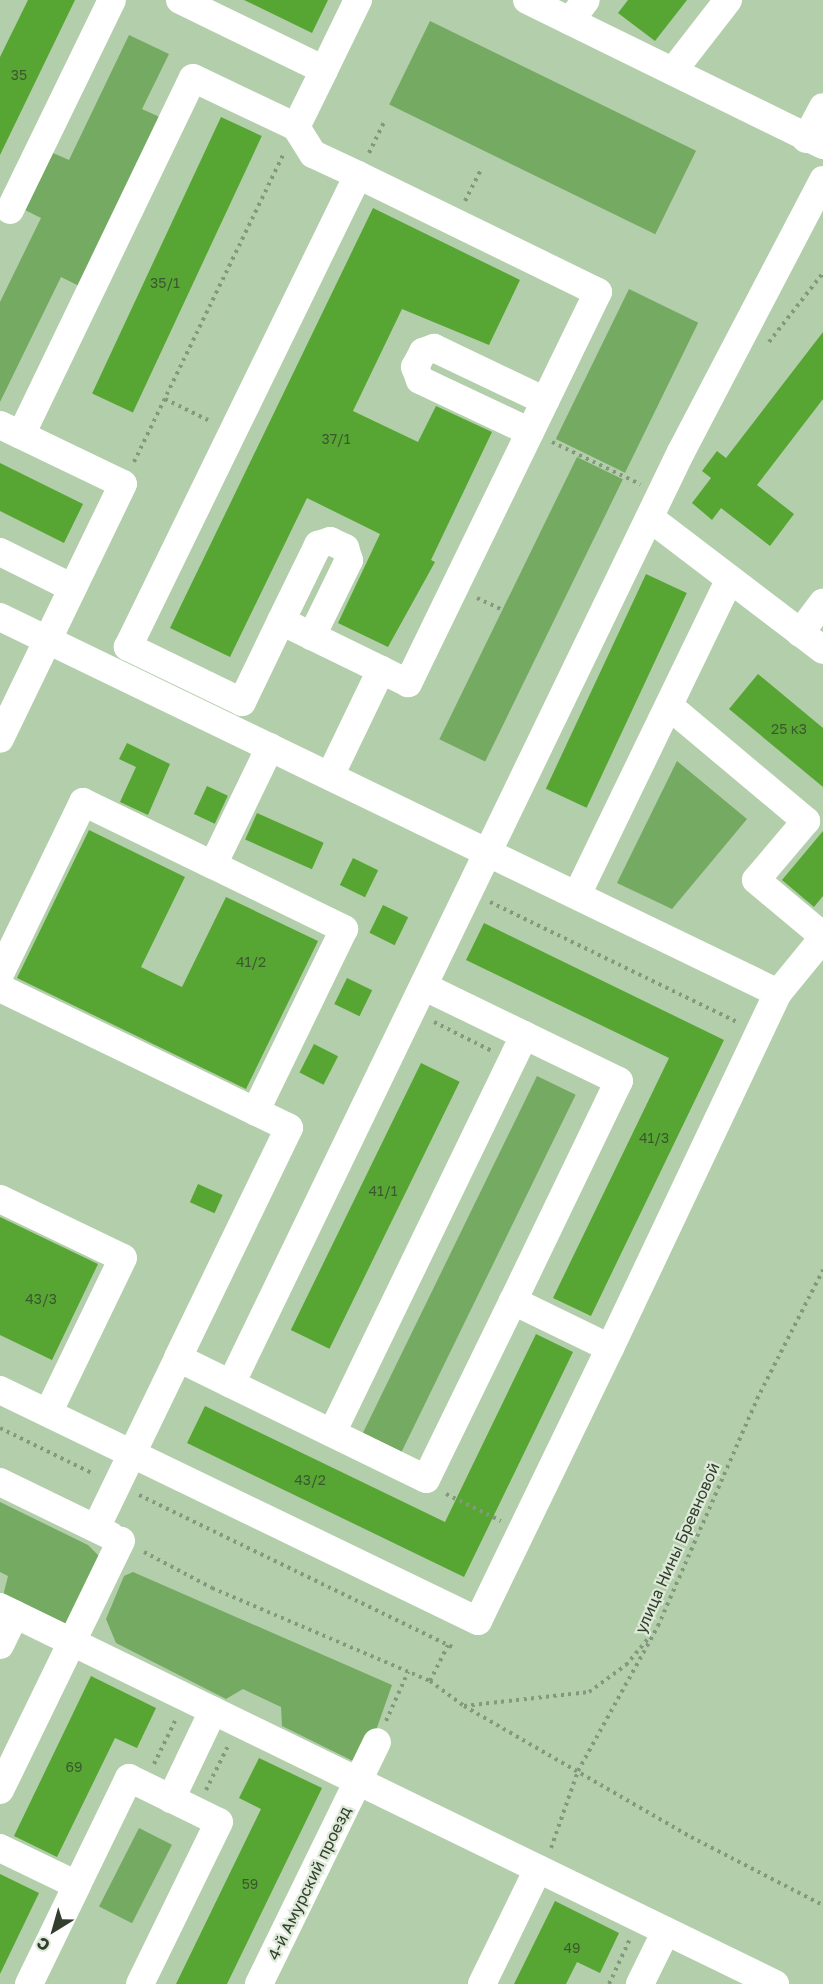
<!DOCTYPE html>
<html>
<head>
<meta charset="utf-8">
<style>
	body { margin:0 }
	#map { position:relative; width:823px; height:1984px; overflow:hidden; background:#b3ceaa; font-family:"Golos Text",sans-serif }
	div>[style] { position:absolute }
	.green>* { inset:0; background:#75aa62; transform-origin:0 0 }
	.building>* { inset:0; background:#57a633; transform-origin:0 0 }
	.path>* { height:4px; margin-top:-2px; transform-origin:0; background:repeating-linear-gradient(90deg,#83987c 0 3px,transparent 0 7.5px) }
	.minor>* { height:28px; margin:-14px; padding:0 14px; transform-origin:14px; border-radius:14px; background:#fff }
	span { translate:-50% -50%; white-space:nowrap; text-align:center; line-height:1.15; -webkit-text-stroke:4.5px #dcead7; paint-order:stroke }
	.number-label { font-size:14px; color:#3c5830 }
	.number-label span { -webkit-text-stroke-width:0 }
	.street-label { font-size:16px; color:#333e2f }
	.north { position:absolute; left:24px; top:1900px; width:60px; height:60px; -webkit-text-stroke:4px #dcead7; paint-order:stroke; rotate:217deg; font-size:16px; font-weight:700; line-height:24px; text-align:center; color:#333e2f }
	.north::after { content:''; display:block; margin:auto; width:21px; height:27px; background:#333e2f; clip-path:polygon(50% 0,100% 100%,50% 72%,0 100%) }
</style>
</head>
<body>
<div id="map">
	<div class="green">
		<i style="left:430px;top:21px;width:296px;height:93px;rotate:26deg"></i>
		<i style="clip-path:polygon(129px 35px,169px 54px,142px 109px,164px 119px,83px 288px,61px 277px,0 402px,0 302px,41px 218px,25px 210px,53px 153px,69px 160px)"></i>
		<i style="left:629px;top:289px;width:77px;height:167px;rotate:26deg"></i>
		<i style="left:577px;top:457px;width:51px;height:314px;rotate:26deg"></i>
		<i style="clip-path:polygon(677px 761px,747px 819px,672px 909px,617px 883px)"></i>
		<i style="left:537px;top:1076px;width:43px;height:397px;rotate:26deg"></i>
		<i style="clip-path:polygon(0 1502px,88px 1545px,98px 1555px,99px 1566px,69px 1626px,3px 1596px,8px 1576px,0 1572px)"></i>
		<i style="clip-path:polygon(133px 1572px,392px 1685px,374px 1736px,357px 1763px,282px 1726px,281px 1707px,243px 1689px,226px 1699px,116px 1643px,106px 1619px,124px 1576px)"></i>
		<i style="left:139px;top:1828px;width:37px;height:88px;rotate:27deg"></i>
	</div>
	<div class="building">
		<i style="clip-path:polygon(28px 0,75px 0,0 155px,0 57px)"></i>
		<i style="clip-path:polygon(244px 0,328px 0,312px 33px)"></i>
		<i style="clip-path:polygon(628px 0,687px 0,655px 41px,618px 13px)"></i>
		<i style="left:221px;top:117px;width:45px;height:305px;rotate:25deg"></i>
		<i style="clip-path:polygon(373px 208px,520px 280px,489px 345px,402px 309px,353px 411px,418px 442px,436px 406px,492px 432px,431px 560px,435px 562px,388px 647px,338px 623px,380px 534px,307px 498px,230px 657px,170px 628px)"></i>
		<i style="clip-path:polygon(823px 332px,823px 399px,757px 485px,794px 514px,770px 546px,721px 508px,712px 520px,692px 503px,711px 478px,702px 471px,717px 451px,726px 458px)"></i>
		<i style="clip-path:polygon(0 463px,83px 504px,64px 543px,0 511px)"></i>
		<i style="left:646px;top:574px;width:45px;height:237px;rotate:25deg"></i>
		<i style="clip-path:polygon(758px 674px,823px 728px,823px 787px,729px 709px)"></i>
		<i style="clip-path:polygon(127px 743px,170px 764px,148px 815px,120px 802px,136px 767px,119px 759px)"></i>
		<i style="left:207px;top:786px;width:23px;height:31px;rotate:25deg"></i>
		<i style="left:257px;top:813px;width:73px;height:29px;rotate:24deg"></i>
		<i style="clip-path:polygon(89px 830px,185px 877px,141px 967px,159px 976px,182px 987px,226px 897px,318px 941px,246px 1089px,17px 978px)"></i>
		<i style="clip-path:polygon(823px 831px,823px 896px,814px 907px,782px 880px)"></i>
		<i style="left:353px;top:858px;width:28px;height:30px;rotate:26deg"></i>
		<i style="left:383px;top:905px;width:28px;height:31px;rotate:26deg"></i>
		<i style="clip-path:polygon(484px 923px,724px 1040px,591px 1316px,553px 1298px,669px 1058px,466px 960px)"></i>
		<i style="left:347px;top:978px;width:28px;height:29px;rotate:26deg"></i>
		<i style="left:314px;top:1044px;width:27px;height:32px;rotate:27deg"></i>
		<i style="left:421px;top:1063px;width:43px;height:297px;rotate:26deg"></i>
		<i style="left:198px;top:1184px;width:27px;height:20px;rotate:24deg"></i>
		<i style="clip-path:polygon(0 1217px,98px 1264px,52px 1360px,0 1335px)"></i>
		<i style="clip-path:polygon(536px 1334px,573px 1352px,464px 1577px,187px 1443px,205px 1406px,445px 1522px)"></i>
		<i style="clip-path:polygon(91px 1676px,156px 1708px,137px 1748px,115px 1738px,57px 1857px,14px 1836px)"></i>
		<i style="clip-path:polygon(259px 1758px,322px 1788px,227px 1984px,176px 1984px,261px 1809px,239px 1798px)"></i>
		<i style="clip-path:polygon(0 1874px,39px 1893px,0 1974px)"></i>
		<i style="clip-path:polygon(555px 1901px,619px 1933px,600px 1973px,577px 1962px,566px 1984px,514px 1984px)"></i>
	</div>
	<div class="path">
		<i style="left:369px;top:153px;width:37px;rotate:-64deg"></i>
		<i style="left:465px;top:201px;width:36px;rotate:-63deg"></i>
		<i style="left:769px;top:342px;width:88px;rotate:-52deg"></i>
		<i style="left:165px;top:399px;width:52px;rotate:26.1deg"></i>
		<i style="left:552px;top:442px;width:98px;rotate:25.5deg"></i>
		<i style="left:134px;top:462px;width:343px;rotate:-64.1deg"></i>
		<i style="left:477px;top:598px;width:29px;rotate:25deg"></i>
		<i style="left:490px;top:902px;width:275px;rotate:25.9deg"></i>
		<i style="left:434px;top:1022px;width:65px;rotate:26.6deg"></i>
		<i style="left:0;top:1428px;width:105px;rotate:26.1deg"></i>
		<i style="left:446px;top:1494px;width:61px;rotate:26.1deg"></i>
		<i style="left:139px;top:1495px;width:350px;rotate:25.9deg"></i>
		<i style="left:144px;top:1552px;width:77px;rotate:27.9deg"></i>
		<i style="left:212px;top:1588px;width:237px;rotate:23.1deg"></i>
		<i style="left:430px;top:1681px;width:42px;rotate:36.3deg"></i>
		<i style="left:464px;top:1706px;width:126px;rotate:-6.4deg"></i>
		<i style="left:589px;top:1692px;width:46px;rotate:-36.1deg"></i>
		<i style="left:626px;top:1665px;width:38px;rotate:-50deg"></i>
		<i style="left:430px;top:1681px;width:40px;rotate:-63.4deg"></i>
		<i style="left:464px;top:1706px;width:262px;rotate:30deg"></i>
		<i style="left:691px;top:1837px;width:148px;rotate:27.3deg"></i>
		<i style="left:386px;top:1721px;width:54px;rotate:-65.8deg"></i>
		<i style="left:154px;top:1764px;width:50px;rotate:-63.9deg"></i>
		<i style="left:206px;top:1790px;width:49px;rotate:-63.4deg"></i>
		<i style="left:551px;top:1848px;width:82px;rotate:-70.7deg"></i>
		<i style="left:578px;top:1771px;width:166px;rotate:-61.1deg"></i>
		<i style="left:658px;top:1626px;width:248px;rotate:-66.4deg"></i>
		<i style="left:757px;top:1399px;width:145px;rotate:-62.9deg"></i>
		<i style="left:609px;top:1984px;width:50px;rotate:-65deg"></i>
	</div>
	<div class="minor">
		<i style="left:180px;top:0;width:160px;rotate:25.9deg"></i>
		<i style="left:324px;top:70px;width:78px;rotate:-64.1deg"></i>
		<i style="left:527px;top:0;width:330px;rotate:26.1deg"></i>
		<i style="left:570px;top:21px;width:26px;rotate:-53deg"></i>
		<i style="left:673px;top:71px;width:90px;rotate:-52.2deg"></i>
		<i style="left:296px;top:127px;width:64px;rotate:-63.8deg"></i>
		<i style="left:806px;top:139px;width:36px;rotate:-62deg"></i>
		<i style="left:358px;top:175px;width:267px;rotate:26deg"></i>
		<i style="left:598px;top:292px;width:435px;rotate:115.9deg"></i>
		<i style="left:408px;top:683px;width:141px;rotate:-154deg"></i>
		<i style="left:281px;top:621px;width:90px;rotate:115.7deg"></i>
		<i style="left:242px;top:702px;width:127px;rotate:-154.2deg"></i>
		<i style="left:128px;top:647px;width:525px;rotate:-64.02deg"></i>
		<i style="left:10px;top:210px;width:233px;rotate:-64.1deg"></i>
		<i style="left:0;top:425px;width:136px;rotate:25.6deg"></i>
		<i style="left:123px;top:484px;width:283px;rotate:115.8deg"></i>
		<i style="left:530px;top:432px;width:122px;rotate:-154.7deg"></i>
		<i style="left:420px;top:380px;width:14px;rotate:-111deg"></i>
		<i style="left:415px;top:367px;width:17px;rotate:-62deg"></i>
		<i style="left:423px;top:352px;width:12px;rotate:-20deg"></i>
		<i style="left:434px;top:348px;width:123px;rotate:25.5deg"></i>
		<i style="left:21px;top:435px;width:396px;rotate:-64.3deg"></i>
		<i style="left:193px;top:78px;width:114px;rotate:25.4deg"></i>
		<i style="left:296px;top:127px;width:32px;rotate:58deg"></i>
		<i style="left:313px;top:154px;width:50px;rotate:25deg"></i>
		<i style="left:650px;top:518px;width:218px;rotate:37.3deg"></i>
		<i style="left:0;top:552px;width:81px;rotate:26.3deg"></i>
		<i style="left:0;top:617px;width:864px;rotate:25.79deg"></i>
		<i style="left:281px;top:621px;width:85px;rotate:-64deg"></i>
		<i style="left:318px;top:545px;width:13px;rotate:-18deg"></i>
		<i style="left:330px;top:541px;width:17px;rotate:25deg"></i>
		<i style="left:345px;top:548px;width:13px;rotate:72deg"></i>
		<i style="left:349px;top:560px;width:85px;rotate:116deg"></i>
		<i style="left:800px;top:633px;width:38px;rotate:-53deg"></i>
		<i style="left:669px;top:706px;width:179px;rotate:40deg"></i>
		<i style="left:806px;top:821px;width:77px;rotate:130.3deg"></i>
		<i style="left:756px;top:880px;width:87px;rotate:39.9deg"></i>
		<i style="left:330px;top:776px;width:118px;rotate:-64.3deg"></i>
		<i style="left:213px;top:865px;width:146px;rotate:26deg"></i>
		<i style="left:344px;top:929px;width:203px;rotate:115.9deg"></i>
		<i style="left:577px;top:895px;width:351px;rotate:-64.2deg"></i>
		<i style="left:0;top:974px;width:191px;rotate:-64.2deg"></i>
		<i style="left:83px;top:802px;width:144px;rotate:25.9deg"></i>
		<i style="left:213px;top:865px;width:131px;rotate:-64.2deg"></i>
		<i style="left:0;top:988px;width:321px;rotate:25.8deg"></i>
		<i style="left:289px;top:1128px;width:255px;rotate:115.8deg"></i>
		<i style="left:0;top:1199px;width:136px;rotate:25.6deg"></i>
		<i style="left:123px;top:1258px;width:172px;rotate:115.8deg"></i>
		<i style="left:513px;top:1301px;width:244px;rotate:-64.3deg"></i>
		<i style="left:619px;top:1081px;width:106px;rotate:-154.2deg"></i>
		<i style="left:610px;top:1348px;width:393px;rotate:-64.7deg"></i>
		<i style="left:778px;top:993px;width:71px;rotate:-50.7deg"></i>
		<i style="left:0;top:1390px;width:531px;rotate:25.79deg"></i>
		<i style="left:478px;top:1621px;width:303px;rotate:-64.2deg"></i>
		<i style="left:610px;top:1348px;width:108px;rotate:-154.1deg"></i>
		<i style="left:513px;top:1301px;width:198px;rotate:116deg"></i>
		<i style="left:426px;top:1479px;width:217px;rotate:-154deg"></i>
		<i style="left:332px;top:1433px;width:442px;rotate:-64.2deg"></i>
		<i style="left:524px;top:1035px;width:112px;rotate:-154.1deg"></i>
		<i style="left:0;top:1482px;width:123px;rotate:25.9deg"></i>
		<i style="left:96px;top:1528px;width:189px;rotate:-64.2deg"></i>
		<i style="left:178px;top:1358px;width:59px;rotate:26.1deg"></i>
		<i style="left:231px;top:1384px;width:1035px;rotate:-64.23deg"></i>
		<i style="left:681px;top:452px;width:307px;rotate:-62.4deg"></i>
		<i style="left:0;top:1607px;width:862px;rotate:25.94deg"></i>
		<i style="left:0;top:1645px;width:34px;rotate:-64deg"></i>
		<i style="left:0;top:1790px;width:277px;rotate:-64.1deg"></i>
		<i style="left:171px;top:1799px;width:98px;rotate:-64.5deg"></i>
		<i style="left:0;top:1848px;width:85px;rotate:25.7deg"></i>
		<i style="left:77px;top:1885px;width:119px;rotate:-64.1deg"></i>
		<i style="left:129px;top:1778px;width:100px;rotate:26.1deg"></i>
		<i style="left:219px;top:1822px;width:180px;rotate:116deg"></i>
		<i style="left:29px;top:1984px;width:110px;rotate:-64.1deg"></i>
		<i style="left:259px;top:1984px;width:269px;rotate:-64deg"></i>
		<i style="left:482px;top:1984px;width:128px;rotate:-64deg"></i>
		<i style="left:640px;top:1984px;width:59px;rotate:-63.9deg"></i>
	</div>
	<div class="number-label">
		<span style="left:19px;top:75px">35</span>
		<span style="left:165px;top:283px">35/1</span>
		<span style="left:336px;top:439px">37/1</span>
		<span style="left:789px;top:729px">25 к3</span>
		<span style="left:251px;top:962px">41/2</span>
		<span style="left:654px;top:1138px">41/3</span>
		<span style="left:383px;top:1191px">41/1</span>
		<span style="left:41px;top:1299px">43/3</span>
		<span style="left:310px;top:1480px">43/2</span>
		<span style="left:74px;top:1767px">69</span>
		<span style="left:250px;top:1884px">59</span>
		<span style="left:572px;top:1948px">49</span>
	</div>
	<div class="street-label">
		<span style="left:677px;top:1548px;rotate:-66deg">улица Нины Бревновой</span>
		<span style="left:309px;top:1883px;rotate:-64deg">4-й Амурский проезд</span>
	</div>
	<div class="north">С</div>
</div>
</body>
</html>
